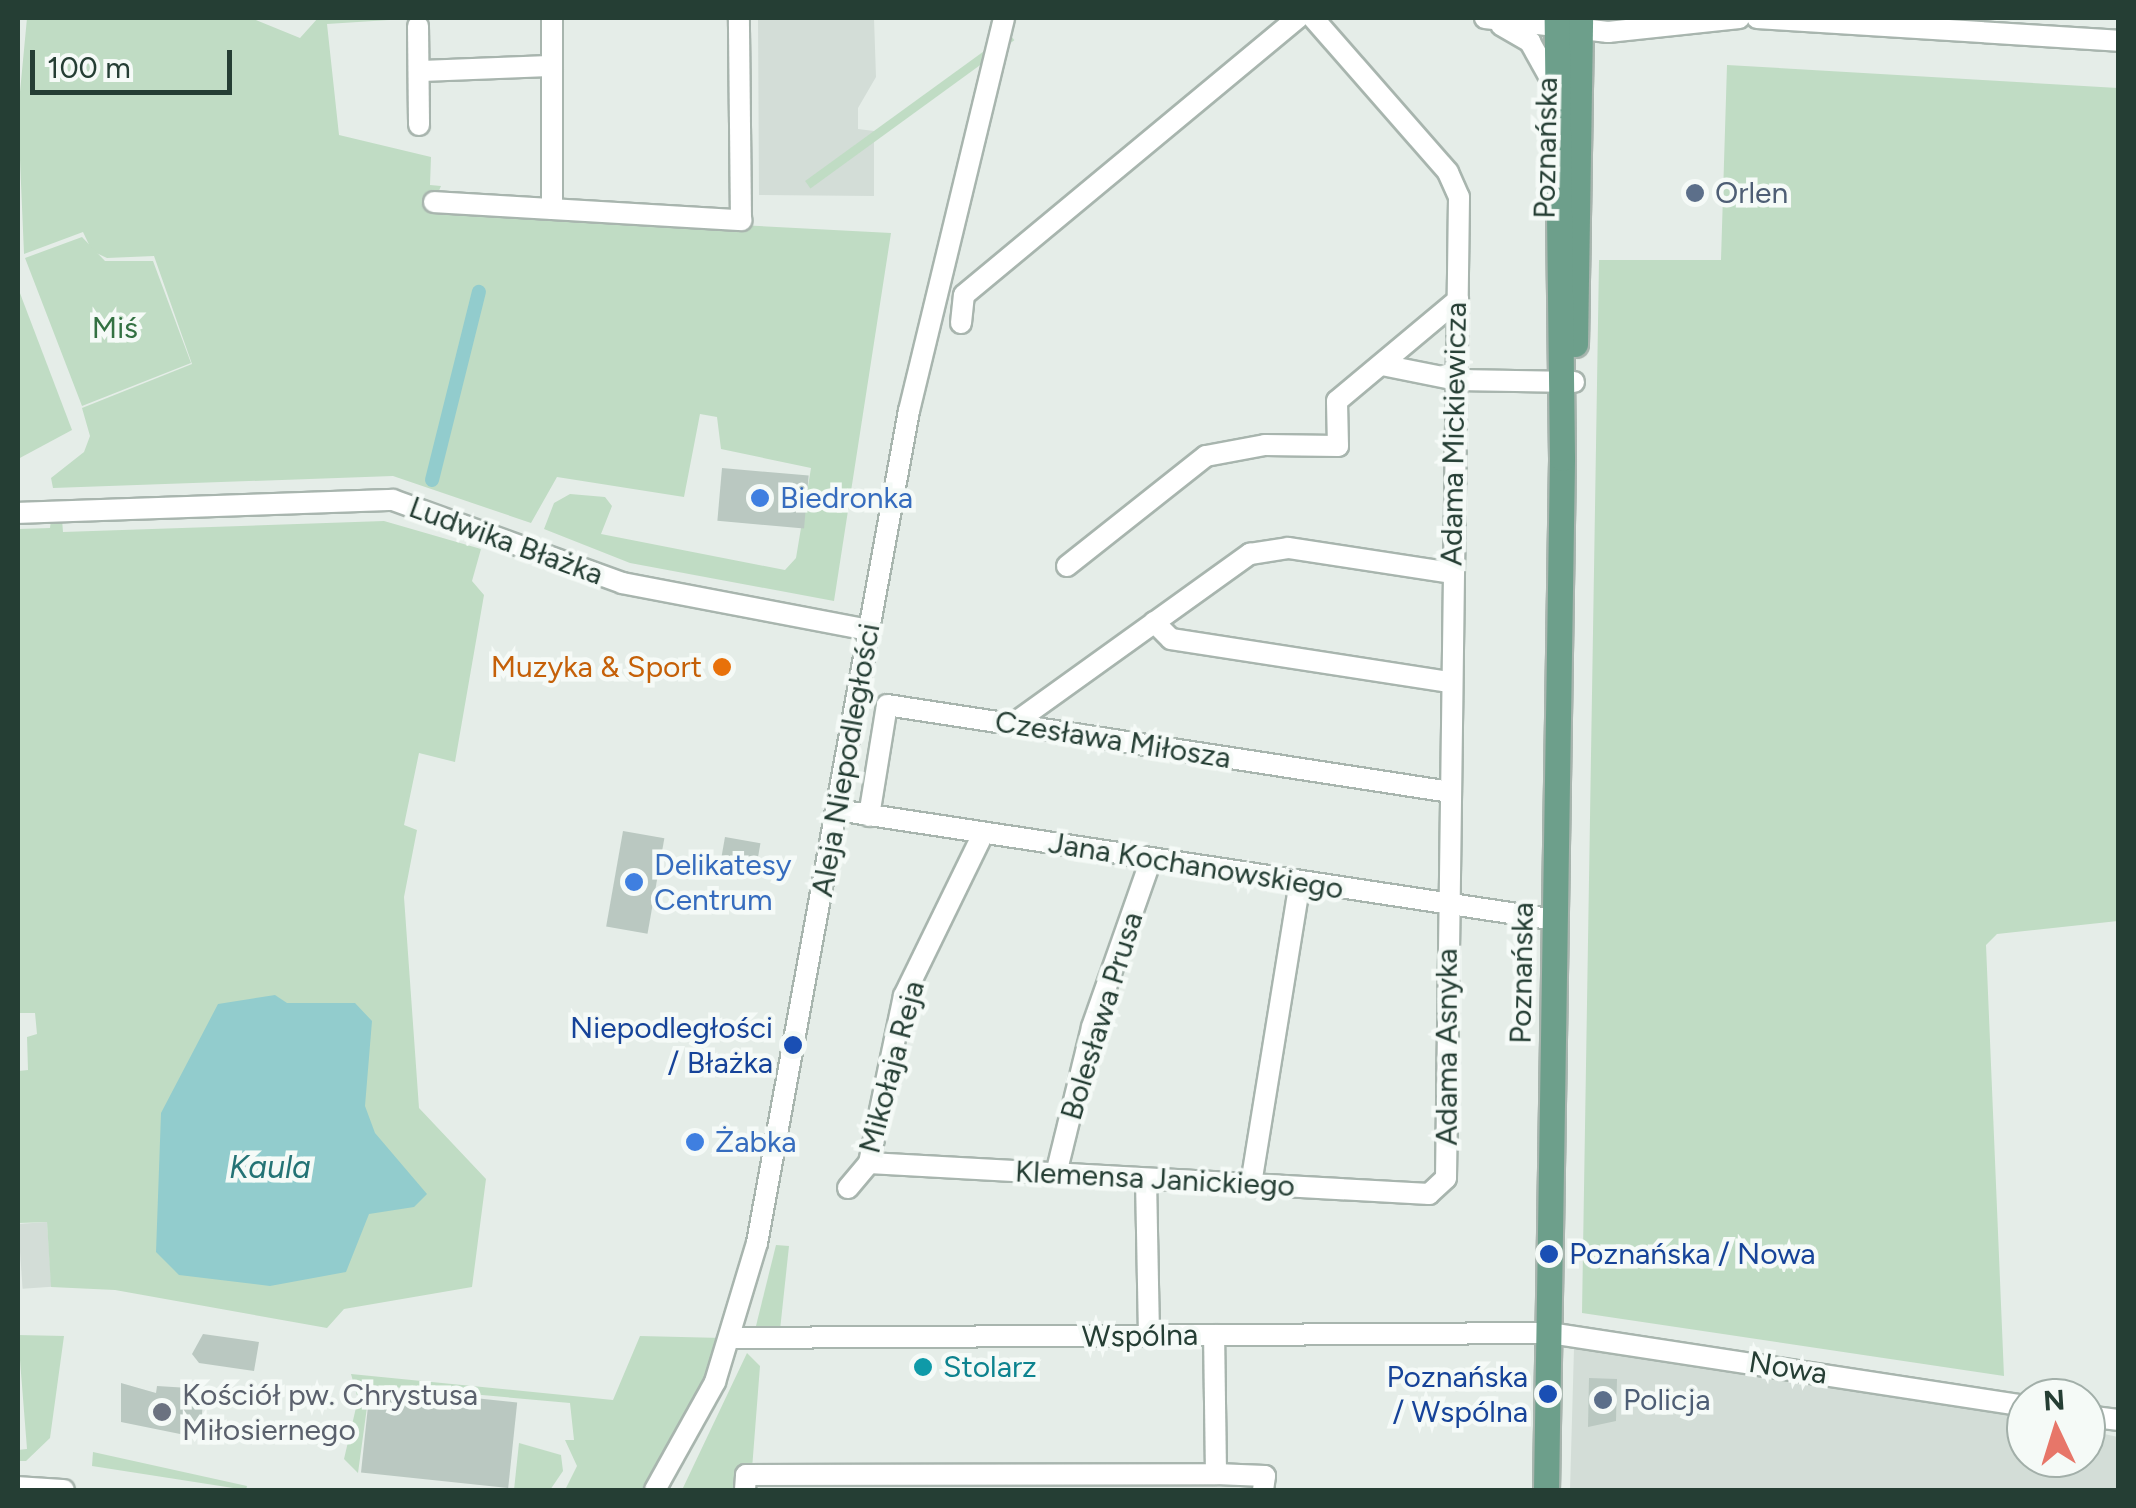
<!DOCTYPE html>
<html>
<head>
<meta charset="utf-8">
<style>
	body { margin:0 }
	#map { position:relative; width:2136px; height:1508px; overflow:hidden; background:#e5ede8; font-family:Figtree,sans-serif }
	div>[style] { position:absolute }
	.built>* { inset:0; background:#d3ddd7; transform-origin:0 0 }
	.green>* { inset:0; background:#c0dcc4; transform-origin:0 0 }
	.water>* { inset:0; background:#92cccd }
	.canal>* { height:14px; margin:-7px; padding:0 7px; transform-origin:7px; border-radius:7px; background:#92cccd }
	.building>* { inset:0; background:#bac8c1; transform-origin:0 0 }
	.roads { filter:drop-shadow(2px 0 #a8b5ae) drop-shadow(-2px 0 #a8b5ae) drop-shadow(0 2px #a8b5ae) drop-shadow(0 -2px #a8b5ae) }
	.minor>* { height:20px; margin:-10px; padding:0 10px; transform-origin:10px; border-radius:10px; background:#fff }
	.major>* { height:25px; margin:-12.5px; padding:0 12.5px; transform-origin:12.5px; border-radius:12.5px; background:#6d9f8b }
	.dots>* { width:28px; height:28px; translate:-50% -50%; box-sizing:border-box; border:5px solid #f5faf7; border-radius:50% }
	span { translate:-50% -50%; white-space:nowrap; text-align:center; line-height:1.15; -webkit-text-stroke:9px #f5faf7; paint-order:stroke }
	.street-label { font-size:30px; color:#253e34 }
	.service-label { font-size:30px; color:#4e5e75 }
	.left { translate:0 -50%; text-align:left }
	.park-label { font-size:30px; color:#337142 }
	.shop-label { font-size:30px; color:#366cbe }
	.food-label { font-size:30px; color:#c56008 }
	.right { translate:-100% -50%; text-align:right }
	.transit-label { font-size:30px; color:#164399 }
	.culture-label { font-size:30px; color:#0d838f }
	.worship-label { font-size:30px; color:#5b616d }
	.water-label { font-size:32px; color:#247375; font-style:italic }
	.frame { position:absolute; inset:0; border:20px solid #253e34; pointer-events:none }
	.north { position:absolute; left:2006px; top:1378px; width:100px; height:100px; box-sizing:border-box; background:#f5faf7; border:2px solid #a2afa9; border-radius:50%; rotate:356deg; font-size:28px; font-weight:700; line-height:40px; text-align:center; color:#253e34 }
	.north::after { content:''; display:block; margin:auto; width:35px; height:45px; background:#e77669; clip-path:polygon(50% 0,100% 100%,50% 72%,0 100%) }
	.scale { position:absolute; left:30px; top:50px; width:202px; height:45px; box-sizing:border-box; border:5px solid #253e34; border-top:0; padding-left:12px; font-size:30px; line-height:35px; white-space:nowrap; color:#253e34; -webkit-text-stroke:8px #f5faf7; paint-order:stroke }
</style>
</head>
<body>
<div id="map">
	<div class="built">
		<i style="clip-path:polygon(758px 18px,874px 18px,876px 77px,858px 108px,858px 129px,874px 131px,874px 196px,759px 195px)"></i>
		<i style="left:47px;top:1222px;width:65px;height:29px;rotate:86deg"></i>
		<i style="clip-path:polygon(1574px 1348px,2026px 1418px,2026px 1458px,2086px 1458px,2086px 1430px,2118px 1437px,2118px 1490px,1570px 1490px)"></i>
	</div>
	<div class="green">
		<i style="clip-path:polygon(27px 18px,251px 18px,300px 38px,318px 18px,420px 18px,327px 24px,339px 135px,431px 157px,430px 185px,441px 186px,431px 209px,891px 233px,834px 601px,630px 563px,544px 529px,554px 503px,570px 494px,605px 497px,612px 506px,601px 534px,785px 570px,796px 558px,811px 468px,721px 449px,717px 417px,700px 414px,684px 497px,557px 477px,531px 523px,393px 476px,53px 488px,51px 478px,84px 452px,90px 436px,82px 408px,192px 364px,154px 256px,107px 258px,92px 251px,83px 232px,24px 254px,18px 113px)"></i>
		<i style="left:1009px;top:33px;width:9px;height:252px;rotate:54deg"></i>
		<i style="clip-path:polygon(1727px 65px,2118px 88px,2118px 921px,1997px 934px,1986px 945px,2004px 1376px,1582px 1313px,1599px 260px,1721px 260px)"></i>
		<i style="clip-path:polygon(82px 237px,105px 261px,153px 261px,191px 363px,82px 406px,25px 258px)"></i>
		<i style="clip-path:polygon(18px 288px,72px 430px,18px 459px)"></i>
		<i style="clip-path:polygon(51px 519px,62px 519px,63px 532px,384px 521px,481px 549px,472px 581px,484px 595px,455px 762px,419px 753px,404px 825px,417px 830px,404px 897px,419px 1108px,486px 1179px,472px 1287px,344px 1309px,327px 1328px,115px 1290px,51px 1287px,47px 1222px,18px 1223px,18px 1071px,28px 1070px,27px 1037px,37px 1034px,35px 1013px,18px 1013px,18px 529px,50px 528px)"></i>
		<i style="clip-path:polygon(776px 1245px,789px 1246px,780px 1330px,755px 1330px)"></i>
		<i style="clip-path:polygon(18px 1335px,64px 1336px,50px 1438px,26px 1461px,18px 1461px,18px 1450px,27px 1449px)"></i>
		<i style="clip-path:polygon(640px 1336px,723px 1338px,699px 1405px,643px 1490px,565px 1490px,577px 1466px,565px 1440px,574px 1440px,570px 1403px,370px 1385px,358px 1473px,344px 1459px,358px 1399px,351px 1374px,613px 1400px)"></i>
		<i style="clip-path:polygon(747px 1353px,760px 1366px,752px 1469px,737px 1468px,736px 1490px,682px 1490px)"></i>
		<i style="clip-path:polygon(519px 1443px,561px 1455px,563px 1471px,550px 1490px,514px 1490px)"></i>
		<i style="clip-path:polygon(93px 1452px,247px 1486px,246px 1490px,92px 1466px)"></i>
	</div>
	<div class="water">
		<i style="clip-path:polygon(275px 995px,287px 1003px,355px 1003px,372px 1021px,365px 1106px,375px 1133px,427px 1194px,414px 1207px,369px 1214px,346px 1272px,270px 1286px,179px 1275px,156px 1252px,161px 1113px,218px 1004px)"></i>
	</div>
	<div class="canal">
		<i style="left:432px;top:480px;width:194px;rotate:-76deg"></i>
	</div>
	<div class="building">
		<i style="left:722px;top:468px;width:87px;height:53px;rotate:5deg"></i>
		<i style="left:623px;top:831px;width:42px;height:97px;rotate:10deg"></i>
		<i style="left:725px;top:837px;width:36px;height:25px;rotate:10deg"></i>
		<i style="clip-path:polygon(203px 1334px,259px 1342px,254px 1371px,199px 1363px,192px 1354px)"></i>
		<i style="clip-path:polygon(1589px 1378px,1617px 1379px,1616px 1421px,1588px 1427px)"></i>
		<i style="clip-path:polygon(121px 1383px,156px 1393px,157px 1386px,189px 1388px,188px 1400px,203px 1401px,201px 1426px,185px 1424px,185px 1435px,121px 1422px)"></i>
		<i style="left:370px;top:1387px;width:148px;height:86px;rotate:6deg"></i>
	</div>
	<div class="roads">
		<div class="minor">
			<i style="left:1485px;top:18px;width:124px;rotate:6.5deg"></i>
			<i style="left:1608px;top:32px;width:132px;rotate:-6.1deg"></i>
			<i style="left:1757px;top:18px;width:362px;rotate:3.6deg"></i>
			<i style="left:1501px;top:25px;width:34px;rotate:30deg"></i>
			<i style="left:1530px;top:42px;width:51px;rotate:60.9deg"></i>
			<i style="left:418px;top:26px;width:99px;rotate:89.4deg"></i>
			<i style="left:419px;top:71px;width:133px;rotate:-2.2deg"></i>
			<i style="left:434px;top:202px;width:308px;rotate:3.4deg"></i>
			<i style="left:741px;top:220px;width:202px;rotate:-90.6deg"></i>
			<i style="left:552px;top:209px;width:191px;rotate:-90deg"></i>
			<i style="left:964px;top:295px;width:434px;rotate:-39.7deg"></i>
			<i style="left:961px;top:323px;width:28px;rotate:-84deg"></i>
			<i style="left:1382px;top:365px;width:76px;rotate:11.3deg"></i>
			<i style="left:1457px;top:380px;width:117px;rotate:1deg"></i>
			<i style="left:18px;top:513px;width:375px;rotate:-2deg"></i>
			<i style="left:393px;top:500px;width:244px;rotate:19.9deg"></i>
			<i style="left:622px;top:583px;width:251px;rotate:10.8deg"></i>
			<i style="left:1067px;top:566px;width:177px;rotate:-38.4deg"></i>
			<i style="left:1206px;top:456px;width:60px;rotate:-10.6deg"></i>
			<i style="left:1265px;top:445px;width:73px;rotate:0.8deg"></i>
			<i style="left:1338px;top:446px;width:45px;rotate:-91.3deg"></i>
			<i style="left:1337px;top:401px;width:158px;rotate:-39.9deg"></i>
			<i style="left:1154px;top:622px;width:24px;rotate:45deg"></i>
			<i style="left:1171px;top:639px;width:282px;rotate:8.8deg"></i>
			<i style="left:1013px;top:724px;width:292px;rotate:-35.7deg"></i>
			<i style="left:1250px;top:554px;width:38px;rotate:-9deg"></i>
			<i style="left:1288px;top:548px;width:165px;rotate:8.7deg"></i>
			<i style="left:837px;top:810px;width:727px;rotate:8.7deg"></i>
			<i style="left:869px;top:816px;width:112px;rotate:-80.8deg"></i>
			<i style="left:887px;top:705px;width:570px;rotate:8.78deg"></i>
			<i style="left:869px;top:1163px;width:561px;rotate:3.17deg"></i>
			<i style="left:1429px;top:1194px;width:23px;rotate:-43deg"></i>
			<i style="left:1446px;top:1178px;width:981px;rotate:-89.24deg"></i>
			<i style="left:1459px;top:197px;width:27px;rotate:-114deg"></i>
			<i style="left:1448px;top:172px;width:205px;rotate:-131.2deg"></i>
			<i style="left:1056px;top:1174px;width:151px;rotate:-76.2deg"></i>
			<i style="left:1092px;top:1027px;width:178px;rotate:-70.6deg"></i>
			<i style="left:1146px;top:1179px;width:157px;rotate:88.9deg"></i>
			<i style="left:1251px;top:1184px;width:306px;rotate:-80.8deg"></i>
			<i style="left:848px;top:1188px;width:33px;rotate:-50deg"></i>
			<i style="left:869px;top:1163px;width:171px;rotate:-78.2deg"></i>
			<i style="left:904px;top:996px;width:180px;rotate:-64deg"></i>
			<i style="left:732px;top:1338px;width:817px;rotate:-0.35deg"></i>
			<i style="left:1549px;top:1333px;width:483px;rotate:8.7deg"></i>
			<i style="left:2086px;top:1416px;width:32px;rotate:7deg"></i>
			<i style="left:1216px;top:1474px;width:49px;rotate:2.3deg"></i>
			<i style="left:1265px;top:1476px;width:14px;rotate:98deg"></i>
			<i style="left:18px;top:1487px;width:46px;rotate:3.7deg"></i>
			<i style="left:655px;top:1490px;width:124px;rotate:-60.9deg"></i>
			<i style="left:715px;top:1382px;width:145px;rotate:-73.2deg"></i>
			<i style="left:757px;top:1243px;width:846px;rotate:-79.65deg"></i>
			<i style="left:909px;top:411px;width:404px;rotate:-76.4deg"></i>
			<i style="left:745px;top:1490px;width:15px;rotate:-86deg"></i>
			<i style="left:746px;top:1475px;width:470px;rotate:-0.1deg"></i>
			<i style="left:1216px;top:1474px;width:139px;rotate:-90.8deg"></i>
		</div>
		<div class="major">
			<i style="left:1575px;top:344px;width:326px;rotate:-89.1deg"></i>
			<i style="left:1546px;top:1490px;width:1032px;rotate:-89.11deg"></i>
			<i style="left:1562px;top:458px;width:440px;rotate:-90.7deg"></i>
		</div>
	</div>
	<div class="dots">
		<i style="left:1695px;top:193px;background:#5c6f8a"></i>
		<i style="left:760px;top:498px;background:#3f7fe0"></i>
		<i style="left:722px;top:667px;background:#e8710a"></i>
		<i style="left:634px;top:882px;background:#3f7fe0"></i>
		<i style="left:793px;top:1045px;background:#1a4fb4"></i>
		<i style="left:695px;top:1142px;background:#3f7fe0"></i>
		<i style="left:1549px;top:1254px;background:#1a4fb4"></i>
		<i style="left:923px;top:1367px;background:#0f9aa8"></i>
		<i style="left:1548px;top:1394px;background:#1a4fb4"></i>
		<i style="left:1603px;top:1400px;background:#5c6f8a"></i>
		<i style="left:162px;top:1412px;background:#6b7280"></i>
	</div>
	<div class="street-label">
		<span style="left:1546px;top:148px;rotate:-89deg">Poznańska</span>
		<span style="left:1454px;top:434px;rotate:-89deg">Adama Mickiewicza</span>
		<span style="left:506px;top:541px;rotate:20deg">Ludwika Błażka</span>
		<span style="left:1113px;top:740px;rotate:9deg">Czesława Miłosza</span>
		<span style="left:846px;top:760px;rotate:-80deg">Aleja Niepodległości</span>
		<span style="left:1196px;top:866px;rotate:9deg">Jana Kochanowskiego</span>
		<span style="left:1522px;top:973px;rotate:-89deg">Poznańska</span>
		<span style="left:1102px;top:1016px;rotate:-73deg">Bolesława Prusa</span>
		<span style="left:1447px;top:1047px;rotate:-90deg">Adama Asnyka</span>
		<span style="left:892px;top:1067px;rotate:-75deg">Mikołaja Reja</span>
		<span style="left:1155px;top:1179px;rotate:3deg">Klemensa Janickiego</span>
		<span style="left:1140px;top:1336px;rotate:-1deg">Wspólna</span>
		<span style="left:1788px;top:1368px;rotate:9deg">Nowa</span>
	</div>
	<div class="service-label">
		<span class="left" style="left:1715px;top:193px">Orlen</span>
		<span class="left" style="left:1623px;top:1400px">Policja</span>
	</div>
	<div class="park-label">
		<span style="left:115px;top:328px">Miś</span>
	</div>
	<div class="shop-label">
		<span class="left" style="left:780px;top:498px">Biedronka</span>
		<span class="left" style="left:654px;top:882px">Delikatesy<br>Centrum</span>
		<span class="left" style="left:715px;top:1142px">Żabka</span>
	</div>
	<div class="food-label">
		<span class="right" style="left:702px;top:667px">Muzyka &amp; Sport</span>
	</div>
	<div class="transit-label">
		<span class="right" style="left:773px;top:1045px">Niepodległości<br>/ Błażka</span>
		<span class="left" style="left:1569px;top:1254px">Poznańska / Nowa</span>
		<span class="right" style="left:1528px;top:1394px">Poznańska<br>/ Wspólna</span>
	</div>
	<div class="culture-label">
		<span class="left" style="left:943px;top:1367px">Stolarz</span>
	</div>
	<div class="worship-label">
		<span class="left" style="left:182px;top:1412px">Kościół pw. Chrystusa<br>Miłosiernego</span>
	</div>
	<div class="water-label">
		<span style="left:270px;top:1167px">Kaula</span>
	</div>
	<div class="frame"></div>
	<div class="north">N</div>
	<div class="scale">100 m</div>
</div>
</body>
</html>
